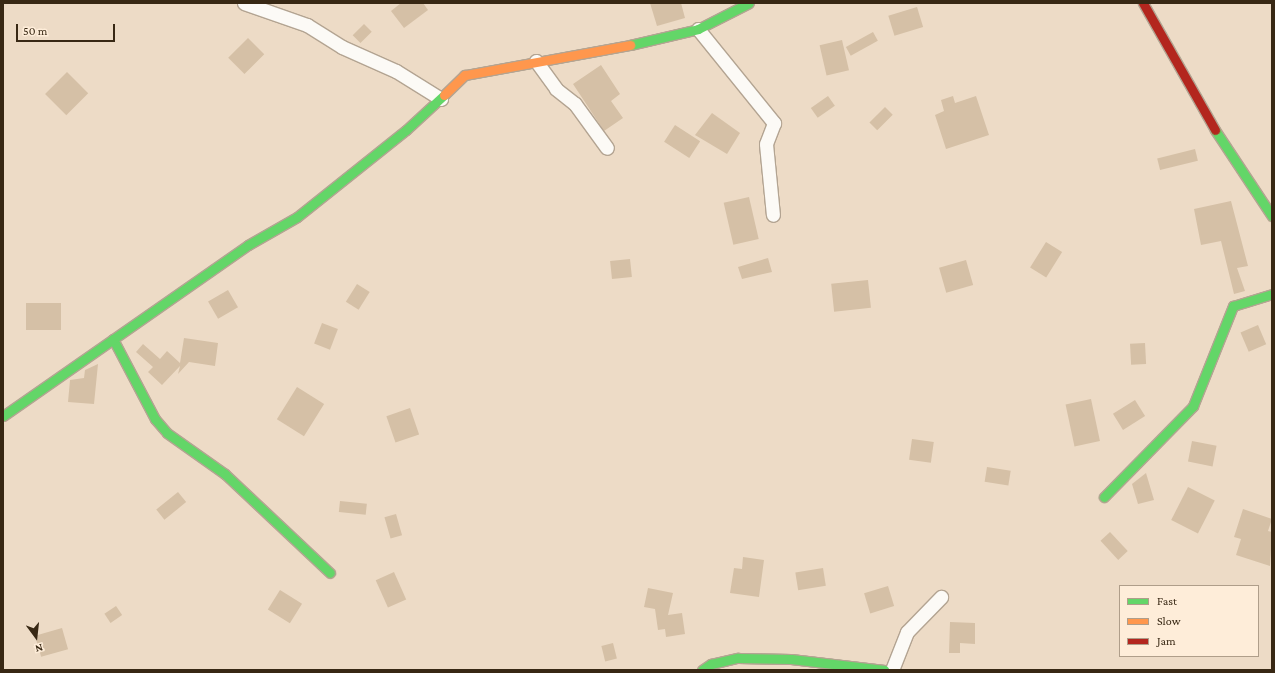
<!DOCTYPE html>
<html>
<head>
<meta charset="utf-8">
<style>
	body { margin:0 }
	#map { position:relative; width:1275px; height:673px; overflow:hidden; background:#eddbc6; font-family:"Crimson Pro",serif }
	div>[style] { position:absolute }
	.building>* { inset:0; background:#d5c0a6; transform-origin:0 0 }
	.roads { filter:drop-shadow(1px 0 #b3a492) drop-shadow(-1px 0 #b3a492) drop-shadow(0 1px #b3a492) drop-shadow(0 -1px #b3a492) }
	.street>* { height:13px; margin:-6.5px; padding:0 6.5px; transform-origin:6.5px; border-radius:6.5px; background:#fcfaf6 }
	.fast>* { height:9px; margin:-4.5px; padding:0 4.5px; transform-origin:4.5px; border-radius:4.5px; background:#63d668 }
	.slow>* { height:9px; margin:-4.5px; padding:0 4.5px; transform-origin:4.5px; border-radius:4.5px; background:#ff974d }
	.jam>* { height:9px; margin:-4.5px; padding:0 4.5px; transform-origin:4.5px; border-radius:4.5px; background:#b3261e }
	span { translate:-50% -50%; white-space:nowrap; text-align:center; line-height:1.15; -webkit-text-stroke:3px #feedd9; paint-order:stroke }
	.frame { position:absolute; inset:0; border:4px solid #382814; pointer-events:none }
	.legend { position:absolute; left:1119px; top:585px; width:140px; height:72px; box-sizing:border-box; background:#feedd9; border:1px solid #af9e8a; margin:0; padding:5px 7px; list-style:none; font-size:12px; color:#382814 }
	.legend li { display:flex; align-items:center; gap:8px; height:20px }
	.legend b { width:20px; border:1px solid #af9e8a }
	.north { position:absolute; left:16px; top:617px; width:40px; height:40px; -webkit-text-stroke:3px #feedd9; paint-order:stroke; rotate:165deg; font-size:11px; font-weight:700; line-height:16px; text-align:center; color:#382814 }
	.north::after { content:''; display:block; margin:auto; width:14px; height:18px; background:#382814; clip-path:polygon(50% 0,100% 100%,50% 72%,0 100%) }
	.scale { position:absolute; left:16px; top:24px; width:99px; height:18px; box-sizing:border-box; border:2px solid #382814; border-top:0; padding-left:5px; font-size:12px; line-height:14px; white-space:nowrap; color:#382814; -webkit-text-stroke:3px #feedd9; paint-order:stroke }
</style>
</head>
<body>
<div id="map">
	<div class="building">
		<i style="clip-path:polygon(401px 3px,423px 3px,428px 10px,404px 28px,391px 11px)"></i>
		<i style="clip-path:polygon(650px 3px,681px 3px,685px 18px,657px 26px)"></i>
		<i style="left:917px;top:7px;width:21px;height:30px;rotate:73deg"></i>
		<i style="left:364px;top:24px;width:11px;height:16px;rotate:45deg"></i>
		<i style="left:873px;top:32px;width:10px;height:31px;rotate:61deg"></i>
		<i style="left:248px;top:38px;width:23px;height:28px;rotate:45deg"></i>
		<i style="left:842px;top:40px;width:31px;height:23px;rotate:77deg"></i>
		<i style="clip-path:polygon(601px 65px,620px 94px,611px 101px,623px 118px,604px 131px,573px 84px)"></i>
		<i style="left:67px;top:72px;width:30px;height:31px;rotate:45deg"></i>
		<i style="left:828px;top:96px;width:12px;height:21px;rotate:55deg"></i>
		<i style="clip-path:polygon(953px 96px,955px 103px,976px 96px,989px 135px,946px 149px,935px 115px,944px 111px,941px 100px)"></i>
		<i style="left:885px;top:107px;width:11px;height:22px;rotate:45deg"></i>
		<i style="clip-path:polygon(712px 113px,740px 133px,727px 154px,695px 135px)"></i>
		<i style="left:675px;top:125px;width:30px;height:20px;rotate:33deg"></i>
		<i style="left:1195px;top:149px;width:12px;height:39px;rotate:76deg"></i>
		<i style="left:749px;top:197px;width:43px;height:26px;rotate:77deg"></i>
		<i style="clip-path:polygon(1231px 201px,1248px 266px,1237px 268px,1245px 291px,1234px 294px,1221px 241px,1201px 245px,1194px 209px)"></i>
		<i style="left:1046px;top:242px;width:19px;height:30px;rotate:32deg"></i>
		<i style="clip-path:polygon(768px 258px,772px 272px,742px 279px,738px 267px)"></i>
		<i style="left:630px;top:259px;width:18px;height:20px;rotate:84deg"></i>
		<i style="left:966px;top:260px;width:26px;height:28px;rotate:74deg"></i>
		<i style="left:868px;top:280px;width:28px;height:37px;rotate:84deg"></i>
		<i style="left:357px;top:284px;width:15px;height:21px;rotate:32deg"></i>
		<i style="left:228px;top:290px;width:20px;height:23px;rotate:60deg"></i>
		<i style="left:61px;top:303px;width:27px;height:35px;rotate:90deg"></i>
		<i style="left:322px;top:323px;width:17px;height:22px;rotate:21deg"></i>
		<i style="left:1258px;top:325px;width:21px;height:19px;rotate:67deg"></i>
		<i style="clip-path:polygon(184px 338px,218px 343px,215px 366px,189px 362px,178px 374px,180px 366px,162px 385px,148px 372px,153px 367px,136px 352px,143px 344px,160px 359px,167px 351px,180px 363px)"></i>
		<i style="left:1145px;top:343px;width:21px;height:15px;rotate:87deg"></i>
		<i style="clip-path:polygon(98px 364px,94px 404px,68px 402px,70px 380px,84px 378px,85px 370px)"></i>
		<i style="left:297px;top:387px;width:32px;height:38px;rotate:32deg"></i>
		<i style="left:1091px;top:399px;width:43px;height:26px;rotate:78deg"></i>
		<i style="left:1135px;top:400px;width:19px;height:26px;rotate:58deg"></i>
		<i style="left:410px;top:408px;width:28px;height:25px;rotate:71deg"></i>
		<i style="left:912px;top:439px;width:22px;height:21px;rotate:8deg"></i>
		<i style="left:1192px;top:441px;width:25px;height:21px;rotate:11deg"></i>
		<i style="left:987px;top:467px;width:24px;height:15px;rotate:9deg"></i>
		<i style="clip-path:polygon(1146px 473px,1154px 500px,1138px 504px,1132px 484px)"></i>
		<i style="left:1188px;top:487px;width:30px;height:37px;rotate:27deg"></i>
		<i style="left:178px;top:492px;width:13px;height:28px;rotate:51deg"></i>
		<i style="left:340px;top:501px;width:27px;height:11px;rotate:6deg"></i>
		<i style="clip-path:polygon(1243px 509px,1272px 519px,1268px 531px,1272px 532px,1270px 566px,1236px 555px,1241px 539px,1234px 537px)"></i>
		<i style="left:396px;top:514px;width:22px;height:12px;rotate:74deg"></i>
		<i style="left:1110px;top:532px;width:26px;height:13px;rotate:47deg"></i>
		<i style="clip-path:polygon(743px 557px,764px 560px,759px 597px,730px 593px,734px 568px,742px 569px)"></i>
		<i style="left:823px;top:568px;width:18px;height:28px;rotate:81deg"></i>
		<i style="left:394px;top:572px;width:30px;height:20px;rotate:66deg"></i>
		<i style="left:888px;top:586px;width:21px;height:25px;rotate:73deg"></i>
		<i style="clip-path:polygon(648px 588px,673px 593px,668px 615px,682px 613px,685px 634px,666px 637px,665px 629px,658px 630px,655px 609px,644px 607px)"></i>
		<i style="left:280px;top:590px;width:26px;height:23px;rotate:32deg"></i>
		<i style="left:116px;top:606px;width:11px;height:14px;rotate:56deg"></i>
		<i style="clip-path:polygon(950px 622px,975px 623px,975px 644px,960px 643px,960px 653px,949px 653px)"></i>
		<i style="left:62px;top:628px;width:22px;height:28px;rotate:74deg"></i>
		<i style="left:613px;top:643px;width:16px;height:12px;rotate:76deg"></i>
	</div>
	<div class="roads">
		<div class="street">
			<i style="left:244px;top:3px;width:67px;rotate:19.2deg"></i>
			<i style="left:307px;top:25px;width:41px;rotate:32.2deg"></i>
			<i style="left:342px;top:47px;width:59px;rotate:24deg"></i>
			<i style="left:396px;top:71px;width:53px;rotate:31.9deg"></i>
			<i style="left:698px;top:29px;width:121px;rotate:51deg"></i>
			<i style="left:774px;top:123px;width:22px;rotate:111deg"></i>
			<i style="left:766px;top:144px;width:71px;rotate:84.4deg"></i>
			<i style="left:536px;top:61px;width:34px;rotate:54deg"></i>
			<i style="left:556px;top:89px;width:24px;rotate:38deg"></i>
			<i style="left:575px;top:104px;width:54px;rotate:54deg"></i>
			<i style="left:892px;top:670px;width:41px;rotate:-68.5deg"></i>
			<i style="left:907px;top:632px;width:49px;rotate:-45.8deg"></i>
		</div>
		<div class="fast">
			<i style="left:630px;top:45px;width:70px;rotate:-13.2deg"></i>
			<i style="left:698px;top:29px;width:57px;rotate:-27deg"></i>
			<i style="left:1215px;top:130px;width:103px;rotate:56.5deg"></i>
			<i style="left:113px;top:339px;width:90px;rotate:62.3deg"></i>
			<i style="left:155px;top:419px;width:18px;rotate:49deg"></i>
			<i style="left:167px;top:433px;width:71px;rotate:35.3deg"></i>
			<i style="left:225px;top:474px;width:144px;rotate:43.3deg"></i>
			<i style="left:3px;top:416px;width:299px;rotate:-34.9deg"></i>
			<i style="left:248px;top:245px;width:56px;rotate:-29.7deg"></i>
			<i style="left:297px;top:217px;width:139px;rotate:-38.6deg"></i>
			<i style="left:406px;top:130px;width:52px;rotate:-42.6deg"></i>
			<i style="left:1104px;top:497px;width:127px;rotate:-45.6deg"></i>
			<i style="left:1193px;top:406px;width:108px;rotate:-68.2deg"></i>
			<i style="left:1233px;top:306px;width:41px;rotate:-17.1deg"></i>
			<i style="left:702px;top:670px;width:11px;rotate:-34deg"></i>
			<i style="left:711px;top:664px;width:28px;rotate:-13deg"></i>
			<i style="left:738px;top:658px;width:53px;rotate:1.1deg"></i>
			<i style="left:791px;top:659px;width:94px;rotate:6.7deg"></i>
		</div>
		<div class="slow">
			<i style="left:444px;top:95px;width:29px;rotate:-44deg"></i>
			<i style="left:465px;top:75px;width:168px;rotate:-10.3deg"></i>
		</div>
		<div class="jam">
			<i style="left:1143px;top:3px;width:146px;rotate:60.4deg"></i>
		</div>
	</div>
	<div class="frame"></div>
	<ul class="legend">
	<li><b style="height:5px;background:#63d668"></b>Fast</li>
	<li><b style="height:5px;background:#ff974d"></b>Slow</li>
	<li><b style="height:5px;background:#b3261e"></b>Jam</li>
	</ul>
	<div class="north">N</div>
	<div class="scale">50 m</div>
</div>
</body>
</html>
